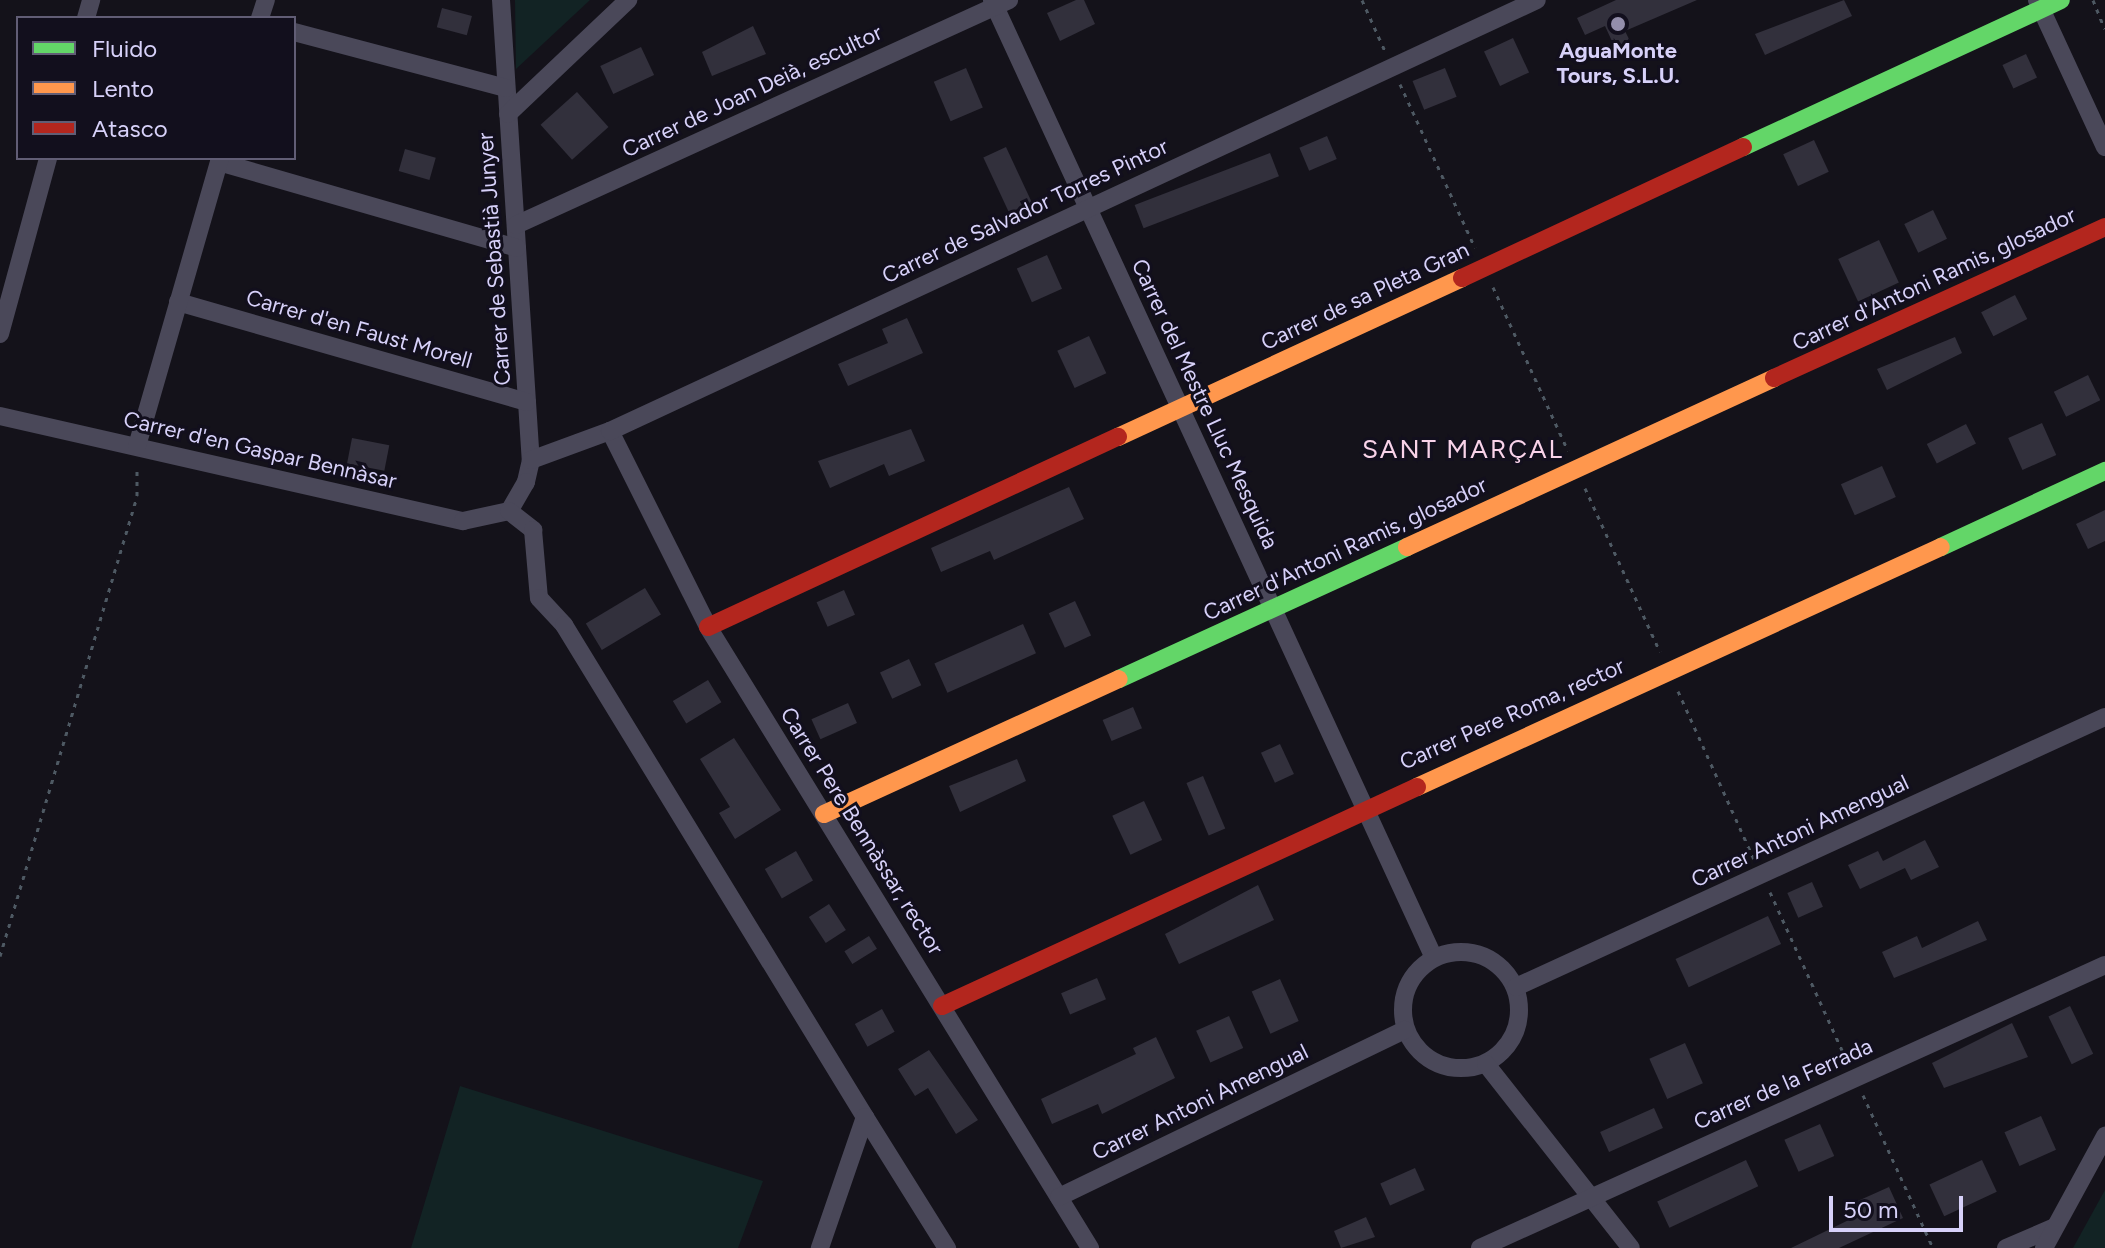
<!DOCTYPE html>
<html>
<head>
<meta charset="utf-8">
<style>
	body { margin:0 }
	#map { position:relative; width:2105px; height:1248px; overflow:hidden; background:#14121a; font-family:Figtree,sans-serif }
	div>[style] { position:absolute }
	.green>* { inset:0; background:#122324 }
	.building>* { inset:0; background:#32303c; transform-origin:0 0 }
	.path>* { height:3px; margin-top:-1.5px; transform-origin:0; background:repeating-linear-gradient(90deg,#4e5963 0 4px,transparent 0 10px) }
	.street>* { height:18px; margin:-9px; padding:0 9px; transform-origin:9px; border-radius:9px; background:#4a4859 }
	.street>.ring { margin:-9px; padding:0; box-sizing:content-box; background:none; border:18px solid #4a4859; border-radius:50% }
	.fast>* { height:18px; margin:-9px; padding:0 9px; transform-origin:9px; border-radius:9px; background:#63d668 }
	.slow>* { height:18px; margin:-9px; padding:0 9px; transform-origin:9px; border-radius:9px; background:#ff974d }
	.jam>* { height:18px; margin:-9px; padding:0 9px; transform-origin:9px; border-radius:9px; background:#b3261e }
	.dots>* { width:22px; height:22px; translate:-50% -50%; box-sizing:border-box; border:4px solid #120f1d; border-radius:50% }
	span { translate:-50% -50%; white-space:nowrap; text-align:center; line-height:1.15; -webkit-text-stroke:6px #120f1d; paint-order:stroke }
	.poi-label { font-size:22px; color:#d7d1f9; font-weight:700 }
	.street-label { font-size:22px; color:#d7d1f9 }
	.quarter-label { font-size:26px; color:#f9d3e9; letter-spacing:2px }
	.legend { position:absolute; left:16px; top:16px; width:280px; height:144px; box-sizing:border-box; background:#120f1d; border:2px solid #615d75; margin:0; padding:10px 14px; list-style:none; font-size:24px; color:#d7d1f9 }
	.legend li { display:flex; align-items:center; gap:16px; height:40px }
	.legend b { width:40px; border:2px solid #615d75 }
	.scale { position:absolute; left:1829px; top:1196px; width:134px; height:36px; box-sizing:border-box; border:4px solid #d7d1f9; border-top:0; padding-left:10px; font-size:24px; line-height:28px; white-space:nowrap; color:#d7d1f9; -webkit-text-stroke:6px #120f1d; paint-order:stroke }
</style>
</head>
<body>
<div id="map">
	<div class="green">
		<i style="clip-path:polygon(515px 0,590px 0,516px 69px)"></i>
		<i style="clip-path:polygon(460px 1086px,763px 1181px,738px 1248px,411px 1248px)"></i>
		<i style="clip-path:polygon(2105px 1190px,2105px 1248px,2073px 1248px)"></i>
	</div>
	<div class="building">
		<i style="clip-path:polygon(1076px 0,1084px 0,1095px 24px,1060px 41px,1047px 13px)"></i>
		<i style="clip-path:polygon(1616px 0,1697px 0,1625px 31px,1631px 43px,1616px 50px,1605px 26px,1585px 35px,1577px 18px)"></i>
		<i style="clip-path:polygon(1844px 0,1852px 16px,1765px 55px,1755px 34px)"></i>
		<i style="left:442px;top:8px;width:31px;height:20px;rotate:15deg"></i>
		<i style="clip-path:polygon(753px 26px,766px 54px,712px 76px,702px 52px)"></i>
		<i style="left:1513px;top:38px;width:38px;height:32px;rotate:65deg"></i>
		<i style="left:641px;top:47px;width:31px;height:45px;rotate:65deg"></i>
		<i style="left:2026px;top:54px;width:26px;height:26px;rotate:65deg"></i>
		<i style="left:966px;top:68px;width:43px;height:35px;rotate:67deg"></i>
		<i style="left:1445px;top:68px;width:31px;height:35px;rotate:68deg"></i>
		<i style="left:577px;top:92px;width:47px;height:49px;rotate:48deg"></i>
		<i style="left:1327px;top:136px;width:25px;height:30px;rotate:67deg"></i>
		<i style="left:1814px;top:140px;width:35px;height:34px;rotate:65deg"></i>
		<i style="left:1006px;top:147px;width:61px;height:25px;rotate:65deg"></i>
		<i style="left:405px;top:149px;width:32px;height:23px;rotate:16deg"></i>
		<i style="left:1270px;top:153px;width:25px;height:145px;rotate:69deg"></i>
		<i style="left:1933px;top:210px;width:32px;height:32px;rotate:64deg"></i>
		<i style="left:1879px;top:240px;width:47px;height:45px;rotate:65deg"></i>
		<i style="left:1047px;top:255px;width:37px;height:33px;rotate:66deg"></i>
		<i style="left:2015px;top:295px;width:27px;height:38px;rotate:63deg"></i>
		<i style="clip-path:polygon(907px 318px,923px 353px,848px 386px,838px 364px,888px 343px,882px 329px)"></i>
		<i style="left:1089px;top:336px;width:41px;height:35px;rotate:65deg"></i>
		<i style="clip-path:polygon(1955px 337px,1962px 353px,1887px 390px,1877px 369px)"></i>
		<i style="left:2088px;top:375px;width:28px;height:38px;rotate:64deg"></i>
		<i style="left:2042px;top:423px;width:35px;height:37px;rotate:66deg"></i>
		<i style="left:1966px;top:424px;width:22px;height:44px;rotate:63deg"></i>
		<i style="clip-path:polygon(911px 429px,925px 461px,889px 476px,884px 464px,830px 488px,818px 461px)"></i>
		<i style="left:352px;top:438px;width:38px;height:26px;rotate:11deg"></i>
		<i style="left:1882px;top:466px;width:34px;height:45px;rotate:66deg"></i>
		<i style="clip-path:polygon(1069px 487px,1084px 519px,994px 560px,990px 551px,941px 572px,931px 548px)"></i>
		<i style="clip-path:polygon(2105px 510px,2105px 541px,2088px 549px,2076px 524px)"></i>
		<i style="left:645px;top:588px;width:31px;height:69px;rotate:59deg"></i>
		<i style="left:844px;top:590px;width:27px;height:30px;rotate:66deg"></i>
		<i style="left:1075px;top:601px;width:38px;height:29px;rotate:65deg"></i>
		<i style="left:1023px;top:624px;width:32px;height:97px;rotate:66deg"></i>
		<i style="left:909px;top:659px;width:29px;height:32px;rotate:65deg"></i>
		<i style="left:708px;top:680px;width:26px;height:41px;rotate:59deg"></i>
		<i style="left:848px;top:703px;width:22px;height:40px;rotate:66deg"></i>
		<i style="left:1133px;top:707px;width:23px;height:33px;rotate:67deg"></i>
		<i style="clip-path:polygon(734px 738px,781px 810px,735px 839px,719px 813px,730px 807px,700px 759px)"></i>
		<i style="left:1280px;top:744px;width:33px;height:21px;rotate:65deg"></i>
		<i style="clip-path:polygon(1017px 759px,1026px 781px,960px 812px,949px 786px)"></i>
		<i style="left:1203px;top:776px;width:57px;height:18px;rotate:67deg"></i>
		<i style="left:1144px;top:801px;width:43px;height:35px;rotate:65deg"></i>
		<i style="clip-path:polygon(1925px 840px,1939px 867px,1911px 880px,1905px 868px,1860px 889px,1848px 865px,1878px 851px,1883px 861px)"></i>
		<i style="left:796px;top:851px;width:34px;height:36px;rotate:60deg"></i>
		<i style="left:1812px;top:882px;width:27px;height:27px;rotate:66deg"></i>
		<i style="clip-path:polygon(1258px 885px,1274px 920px,1179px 964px,1165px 934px)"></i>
		<i style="left:829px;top:904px;width:31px;height:24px;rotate:57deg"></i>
		<i style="left:1768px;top:916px;width:31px;height:102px;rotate:65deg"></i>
		<i style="clip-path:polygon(1978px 921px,1987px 940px,1894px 978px,1882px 952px,1917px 936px,1922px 948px)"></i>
		<i style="left:869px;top:936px;width:15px;height:29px;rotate:58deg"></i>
		<i style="left:1097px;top:978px;width:23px;height:39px;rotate:67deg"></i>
		<i style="left:1280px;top:979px;width:46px;height:31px;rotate:66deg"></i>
		<i style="left:2070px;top:1006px;width:53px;height:24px;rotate:64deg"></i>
		<i style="left:882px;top:1009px;width:26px;height:31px;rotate:61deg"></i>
		<i style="left:1229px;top:1016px;width:35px;height:36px;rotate:66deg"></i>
		<i style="clip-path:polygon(2012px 1023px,2028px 1057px,1944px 1088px,1932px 1063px)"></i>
		<i style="clip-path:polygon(1156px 1037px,1175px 1078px,1102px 1114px,1098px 1104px,1052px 1124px,1041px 1099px,1136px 1054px,1133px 1048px)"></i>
		<i style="left:1685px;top:1043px;width:44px;height:39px;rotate:66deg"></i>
		<i style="clip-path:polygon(929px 1050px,978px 1120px,956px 1134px,928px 1088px,915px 1096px,898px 1069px)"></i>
		<i style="left:1654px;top:1108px;width:22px;height:59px;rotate:66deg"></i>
		<i style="left:2041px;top:1116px;width:37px;height:40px;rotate:66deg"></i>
		<i style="left:1820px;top:1124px;width:35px;height:39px;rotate:66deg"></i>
		<i style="left:1746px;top:1160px;width:29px;height:98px;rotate:65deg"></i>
		<i style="left:1982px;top:1160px;width:35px;height:58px;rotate:65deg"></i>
		<i style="left:1415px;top:1168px;width:24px;height:38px;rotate:66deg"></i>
		<i style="clip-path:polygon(1889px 1187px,1903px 1218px,1839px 1248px,1791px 1248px,1857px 1216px,1851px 1204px)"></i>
		<i style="clip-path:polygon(1366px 1217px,1375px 1237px,1341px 1248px,1334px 1231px)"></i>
	</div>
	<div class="path">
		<i style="left:1362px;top:0;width:56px;rotate:65.7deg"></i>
		<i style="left:2093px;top:0;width:31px;rotate:68deg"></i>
		<i style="left:1400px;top:84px;width:180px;rotate:65.4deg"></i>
		<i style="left:1493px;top:287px;width:180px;rotate:65.4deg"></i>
		<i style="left:1585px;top:488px;width:180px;rotate:65.4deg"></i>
		<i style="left:1678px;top:691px;width:184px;rotate:65.7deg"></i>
		<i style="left:1770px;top:892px;width:188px;rotate:65.5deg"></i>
		<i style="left:0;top:956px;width:480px;rotate:-73.4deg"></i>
		<i style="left:137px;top:496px;width:30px;rotate:-90deg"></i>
		<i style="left:1863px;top:1095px;width:168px;rotate:65.4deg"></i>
	</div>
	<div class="street">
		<i style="left:501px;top:0;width:461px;rotate:86.3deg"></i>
		<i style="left:531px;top:460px;width:23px;rotate:103deg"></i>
		<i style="left:526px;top:482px;width:34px;rotate:120deg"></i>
		<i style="left:992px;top:0;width:1055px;rotate:65.23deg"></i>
		<i style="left:2037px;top:0;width:162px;rotate:65.2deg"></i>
		<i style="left:86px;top:18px;width:19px;rotate:-74deg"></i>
		<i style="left:260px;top:18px;width:19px;rotate:-72deg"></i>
		<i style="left:294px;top:32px;width:219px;rotate:14.8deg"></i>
		<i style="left:508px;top:114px;width:166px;rotate:-43.5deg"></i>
		<i style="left:219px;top:162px;width:310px;rotate:16.1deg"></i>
		<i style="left:516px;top:225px;width:542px;rotate:-24.53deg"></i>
		<i style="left:178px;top:302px;width:363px;rotate:16deg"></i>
		<i style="left:0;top:334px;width:182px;rotate:-74.7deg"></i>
		<i style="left:0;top:416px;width:475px;rotate:12.8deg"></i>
		<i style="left:463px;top:521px;width:47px;rotate:-12.3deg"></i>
		<i style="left:610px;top:431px;width:219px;rotate:63.4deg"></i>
		<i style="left:708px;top:627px;width:729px;rotate:58.4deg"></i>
		<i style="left:137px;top:446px;width:300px;rotate:-73.9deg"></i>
		<i style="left:531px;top:460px;width:84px;rotate:-20.2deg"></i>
		<i style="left:610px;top:431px;width:1022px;rotate:-24.94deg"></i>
		<i style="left:509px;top:511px;width:31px;rotate:38deg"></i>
		<i style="left:533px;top:530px;width:68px;rotate:85deg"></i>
		<i style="left:539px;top:598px;width:37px;rotate:47deg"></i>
		<i style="left:564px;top:625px;width:577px;rotate:58.54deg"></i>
		<i style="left:865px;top:1117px;width:139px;rotate:109deg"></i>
		<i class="ring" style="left:1403px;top:952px;width:98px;height:98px"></i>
		<i style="left:1516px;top:987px;width:648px;rotate:-24.63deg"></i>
		<i style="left:1486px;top:1064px;width:234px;rotate:51.8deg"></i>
		<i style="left:865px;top:1117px;width:155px;rotate:58deg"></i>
		<i style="left:1059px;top:1197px;width:384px;rotate:-25.8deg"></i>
		<i style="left:1480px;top:1248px;width:686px;rotate:-24.36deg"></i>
		<i style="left:2006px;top:1248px;width:53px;rotate:-23.2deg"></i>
		<i style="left:2044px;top:1248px;width:128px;rotate:-61.4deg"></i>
	</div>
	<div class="fast">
		<i style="left:1743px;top:147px;width:350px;rotate:-24.8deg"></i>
		<i style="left:1941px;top:547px;width:181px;rotate:-24.9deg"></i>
		<i style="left:1119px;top:679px;width:317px;rotate:-24.6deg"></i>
	</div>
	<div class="slow">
		<i style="left:1118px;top:437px;width:379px;rotate:-24.8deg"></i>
		<i style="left:1407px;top:547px;width:404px;rotate:-24.7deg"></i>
		<i style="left:1417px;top:787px;width:576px;rotate:-24.61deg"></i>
		<i style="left:824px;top:814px;width:324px;rotate:-24.6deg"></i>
	</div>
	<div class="jam">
		<i style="left:1462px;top:278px;width:310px;rotate:-25deg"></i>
		<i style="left:1774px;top:378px;width:364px;rotate:-24.5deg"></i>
		<i style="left:708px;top:627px;width:452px;rotate:-24.9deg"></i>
		<i style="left:942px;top:1006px;width:523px;rotate:-24.75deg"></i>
	</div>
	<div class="dots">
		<i style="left:1618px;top:24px;background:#938eab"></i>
	</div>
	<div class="poi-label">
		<span style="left:1618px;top:63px">AguaMonte<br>Tours, S.L.U.</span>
	</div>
	<div class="street-label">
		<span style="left:752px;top:91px;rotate:-25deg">Carrer de Joan Deià, escultor</span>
		<span style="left:1025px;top:211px;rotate:-25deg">Carrer de Salvador Torres Pintor</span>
		<span style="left:494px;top:259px;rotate:-94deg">Carrer de Sebastià Junyer</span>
		<span style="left:1934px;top:279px;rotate:-25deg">Carrer d'Antoni Ramis, glosador</span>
		<span style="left:1365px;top:296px;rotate:-25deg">Carrer de sa Pleta Gran</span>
		<span style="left:359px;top:329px;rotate:16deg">Carrer d'en Faust Morell</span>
		<span style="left:1205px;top:404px;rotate:65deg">Carrer del Mestre Lluc Mesquida</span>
		<span style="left:260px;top:450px;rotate:13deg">Carrer d'en Gaspar Bennàsar</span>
		<span style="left:1345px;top:549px;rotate:-25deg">Carrer d'Antoni Ramis, glosador</span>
		<span style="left:1512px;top:714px;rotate:-24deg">Carrer Pere Roma, rector</span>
		<span style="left:862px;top:831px;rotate:58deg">Carrer Pere Bennàssar, rector</span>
		<span style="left:1800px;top:831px;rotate:-25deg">Carrer Antoni Amengual</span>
		<span style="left:1783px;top:1084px;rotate:-24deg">Carrer de la Ferrada</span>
		<span style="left:1200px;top:1102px;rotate:-26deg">Carrer Antoni Amengual</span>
	</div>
	<div class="quarter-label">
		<span style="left:1463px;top:450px">SANT MARÇAL</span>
	</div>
	<ul class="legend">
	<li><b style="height:10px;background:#63d668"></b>Fluido</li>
	<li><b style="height:10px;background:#ff974d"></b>Lento</li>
	<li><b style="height:10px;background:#b3261e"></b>Atasco</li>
	</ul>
	<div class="scale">50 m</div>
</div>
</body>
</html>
